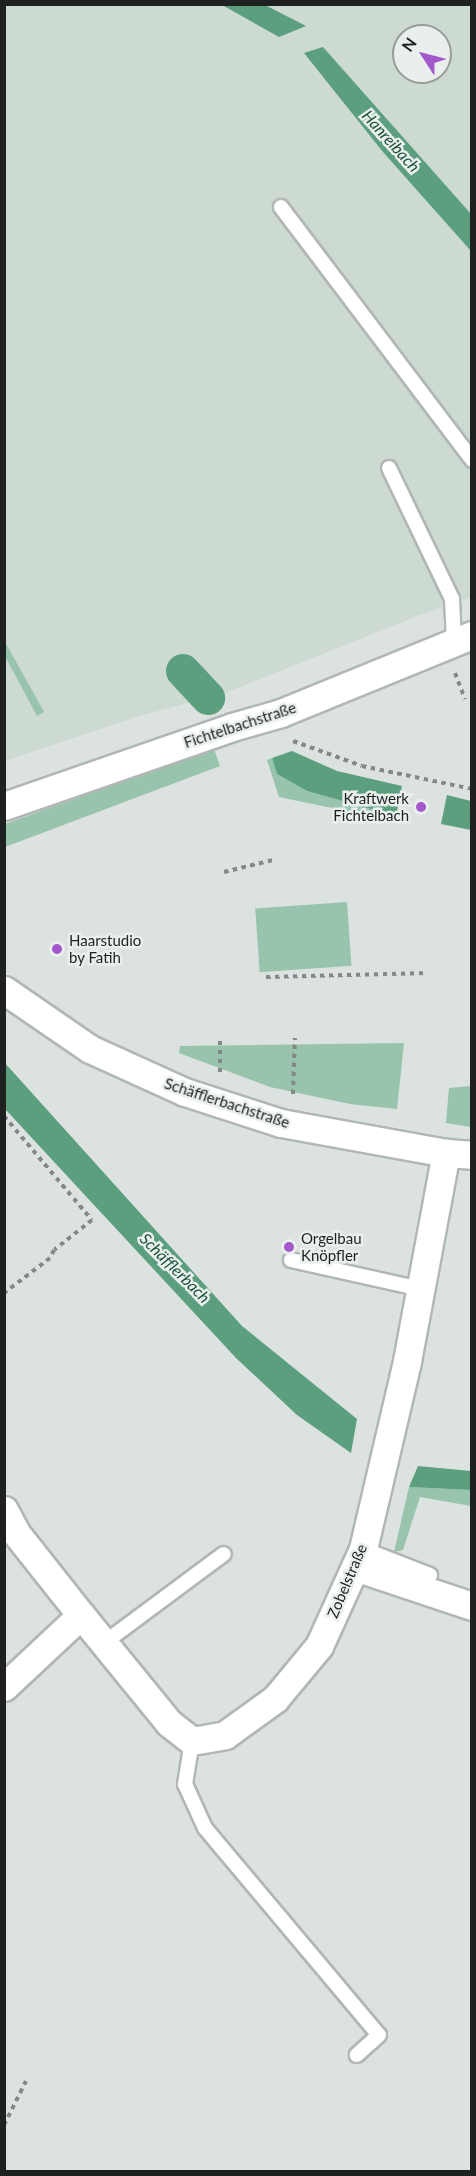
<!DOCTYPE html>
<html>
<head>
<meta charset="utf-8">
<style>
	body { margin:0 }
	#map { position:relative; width:476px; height:2176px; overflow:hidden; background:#dce2df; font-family:Lato,sans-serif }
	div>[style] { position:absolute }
	.built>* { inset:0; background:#ccdad2 }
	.green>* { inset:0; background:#98c3ac; transform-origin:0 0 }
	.water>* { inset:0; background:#5c9f7f }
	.canal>* { height:34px; margin:-17px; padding:0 17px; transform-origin:17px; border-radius:17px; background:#5c9f7f }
	.path>* { height:4px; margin-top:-2px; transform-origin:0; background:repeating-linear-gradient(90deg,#848986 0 4.5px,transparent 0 9px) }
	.roads { filter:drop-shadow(2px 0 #b1b7b4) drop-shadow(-2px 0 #b1b7b4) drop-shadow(0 2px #b1b7b4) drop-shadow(0 -2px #b1b7b4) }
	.lane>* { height:14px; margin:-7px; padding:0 7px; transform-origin:7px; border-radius:7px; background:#fff }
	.street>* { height:27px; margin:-13.5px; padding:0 13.5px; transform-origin:13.5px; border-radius:13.5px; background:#fff }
	.dots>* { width:16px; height:16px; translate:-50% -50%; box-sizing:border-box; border:3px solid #e9efec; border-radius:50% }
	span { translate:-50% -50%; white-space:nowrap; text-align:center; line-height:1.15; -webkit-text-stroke:5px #e9efec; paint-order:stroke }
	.street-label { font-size:15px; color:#1e211f }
	.poi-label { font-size:15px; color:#1e211f }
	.right { translate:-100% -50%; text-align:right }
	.left { translate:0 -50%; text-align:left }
	.water-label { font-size:16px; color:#1c513a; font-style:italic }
	.frame { position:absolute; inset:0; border:6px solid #1e211f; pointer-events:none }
	.north { position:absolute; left:392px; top:24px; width:60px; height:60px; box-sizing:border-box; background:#e9efec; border:2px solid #989d9a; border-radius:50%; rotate:306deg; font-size:16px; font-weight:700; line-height:24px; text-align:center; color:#1e211f }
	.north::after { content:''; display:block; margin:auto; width:21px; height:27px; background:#a359cc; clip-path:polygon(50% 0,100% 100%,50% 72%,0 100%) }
</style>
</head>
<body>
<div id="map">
	<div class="built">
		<i style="clip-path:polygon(evenodd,4px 5px,472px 5px,471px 597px,417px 616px,223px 694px,142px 715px,5px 761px,4px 5px,404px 36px,440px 36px,440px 72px,404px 72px,404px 36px)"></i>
	</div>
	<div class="green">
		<i style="clip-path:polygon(4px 640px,44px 712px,37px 716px,5px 656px)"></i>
		<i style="clip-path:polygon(214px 749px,220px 766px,5px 847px,5px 824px)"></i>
		<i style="clip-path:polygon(272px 758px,277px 774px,307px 791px,396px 816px,385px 819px,279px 797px,267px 760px)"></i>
		<i style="left:347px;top:902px;width:64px;height:92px;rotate:86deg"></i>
		<i style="clip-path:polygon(404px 1043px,397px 1109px,350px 1104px,270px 1087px,179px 1053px,180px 1046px)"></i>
		<i style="clip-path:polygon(471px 1086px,471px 1127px,446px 1123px,449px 1088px)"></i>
		<i style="clip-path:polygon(409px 1487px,471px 1490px,471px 1506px,420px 1497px,403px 1550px,394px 1552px)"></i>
	</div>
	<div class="water">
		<i style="clip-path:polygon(222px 5px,265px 5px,306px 26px,279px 37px)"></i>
		<i style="clip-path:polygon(323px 47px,471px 214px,471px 251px,383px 152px,304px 53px)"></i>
		<i style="clip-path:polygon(292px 751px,337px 771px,402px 786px,396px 816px,307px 791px,277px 774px,272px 758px)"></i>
		<i style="clip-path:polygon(447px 795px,471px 801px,471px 830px,441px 824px)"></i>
		<i style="clip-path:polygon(4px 1062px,242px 1326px,357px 1419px,351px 1453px,297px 1415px,236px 1358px,5px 1109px)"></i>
		<i style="clip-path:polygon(418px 1466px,471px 1471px,471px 1490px,409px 1487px)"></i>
	</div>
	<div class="canal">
		<i style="left:183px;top:671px;width:37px;rotate:47deg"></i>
	</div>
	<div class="path">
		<i style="left:455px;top:673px;width:28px;rotate:69deg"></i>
		<i style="left:293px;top:741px;width:73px;rotate:19.9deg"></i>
		<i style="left:362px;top:766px;width:112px;rotate:11.8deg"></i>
		<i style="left:224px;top:872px;width:50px;rotate:-13.8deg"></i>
		<i style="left:266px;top:977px;width:162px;rotate:-1.4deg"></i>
		<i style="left:220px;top:1072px;width:33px;rotate:-90deg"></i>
		<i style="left:293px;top:1094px;width:56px;rotate:-88deg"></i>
		<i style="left:4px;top:1116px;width:136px;rotate:49.8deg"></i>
		<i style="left:92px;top:1220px;width:48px;rotate:141.7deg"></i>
		<i style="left:54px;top:1250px;width:9px;rotate:117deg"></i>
		<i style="left:50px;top:1258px;width:58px;rotate:142.7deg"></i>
		<i style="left:4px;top:2125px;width:49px;rotate:-63.4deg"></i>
	</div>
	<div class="roads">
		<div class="lane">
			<i style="left:281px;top:207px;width:317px;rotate:52.9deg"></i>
			<i style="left:389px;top:468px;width:145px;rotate:64.3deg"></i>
			<i style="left:452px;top:599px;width:42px;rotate:87.3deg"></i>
			<i style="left:291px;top:1260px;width:133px;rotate:12.6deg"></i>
			<i style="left:363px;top:1549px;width:72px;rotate:21.2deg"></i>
			<i style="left:104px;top:1643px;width:149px;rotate:-36.6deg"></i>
			<i style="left:192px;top:1741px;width:44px;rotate:99.2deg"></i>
			<i style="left:185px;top:1784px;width:48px;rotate:65.6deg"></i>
			<i style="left:205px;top:1828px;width:270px;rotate:50deg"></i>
			<i style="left:379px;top:2035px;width:30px;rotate:138deg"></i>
		</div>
		<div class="street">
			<i style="left:4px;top:806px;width:241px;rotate:-19.1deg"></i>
			<i style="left:232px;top:727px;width:51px;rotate:-15.9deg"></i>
			<i style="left:281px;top:713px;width:206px;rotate:-22.2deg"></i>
			<i style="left:4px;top:990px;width:104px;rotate:34.5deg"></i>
			<i style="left:90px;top:1049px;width:104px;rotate:24.4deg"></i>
			<i style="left:185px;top:1092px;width:101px;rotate:17.9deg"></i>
			<i style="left:281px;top:1123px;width:168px;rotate:10.3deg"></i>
			<i style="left:446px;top:1153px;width:26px;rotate:4deg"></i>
			<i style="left:4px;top:1510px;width:26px;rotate:62deg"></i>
			<i style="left:16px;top:1533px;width:105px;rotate:51.6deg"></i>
			<i style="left:355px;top:1567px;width:123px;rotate:18.4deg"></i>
			<i style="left:4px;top:1687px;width:105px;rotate:-43.1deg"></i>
			<i style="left:81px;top:1615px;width:139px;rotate:50.8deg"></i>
			<i style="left:169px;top:1723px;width:29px;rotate:38deg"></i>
			<i style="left:192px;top:1741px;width:34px;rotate:-10deg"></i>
			<i style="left:225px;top:1735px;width:62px;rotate:-35.8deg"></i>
			<i style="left:275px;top:1699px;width:69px;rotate:-50.3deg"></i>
			<i style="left:319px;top:1646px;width:107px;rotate:-65.6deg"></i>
			<i style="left:363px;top:1549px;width:193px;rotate:-76.8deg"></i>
			<i style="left:407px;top:1361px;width:212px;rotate:-79.4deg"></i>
		</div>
	</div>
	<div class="dots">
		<i style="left:421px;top:807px;background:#a359cc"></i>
		<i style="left:57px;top:949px;background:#a359cc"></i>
		<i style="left:289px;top:1247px;background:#a359cc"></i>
	</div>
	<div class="street-label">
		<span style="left:240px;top:725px;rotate:-18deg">Fichtelbachstraße</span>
		<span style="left:227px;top:1103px;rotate:18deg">Schäfflerbachstraße</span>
		<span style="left:347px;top:1581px;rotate:-67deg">Zobelstraße</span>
	</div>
	<div class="poi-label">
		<span class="right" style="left:409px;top:807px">Kraftwerk<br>Fichtelbach</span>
		<span class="left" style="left:69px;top:949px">Haarstudio<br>by Fatih</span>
		<span class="left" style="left:301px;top:1247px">Orgelbau<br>Knöpfler</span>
	</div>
	<div class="water-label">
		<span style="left:391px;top:141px;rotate:48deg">Hanreibach</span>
		<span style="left:175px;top:1268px;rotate:45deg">Schäfflerbach</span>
	</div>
	<div class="frame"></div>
	<div class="north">N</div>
</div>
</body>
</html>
